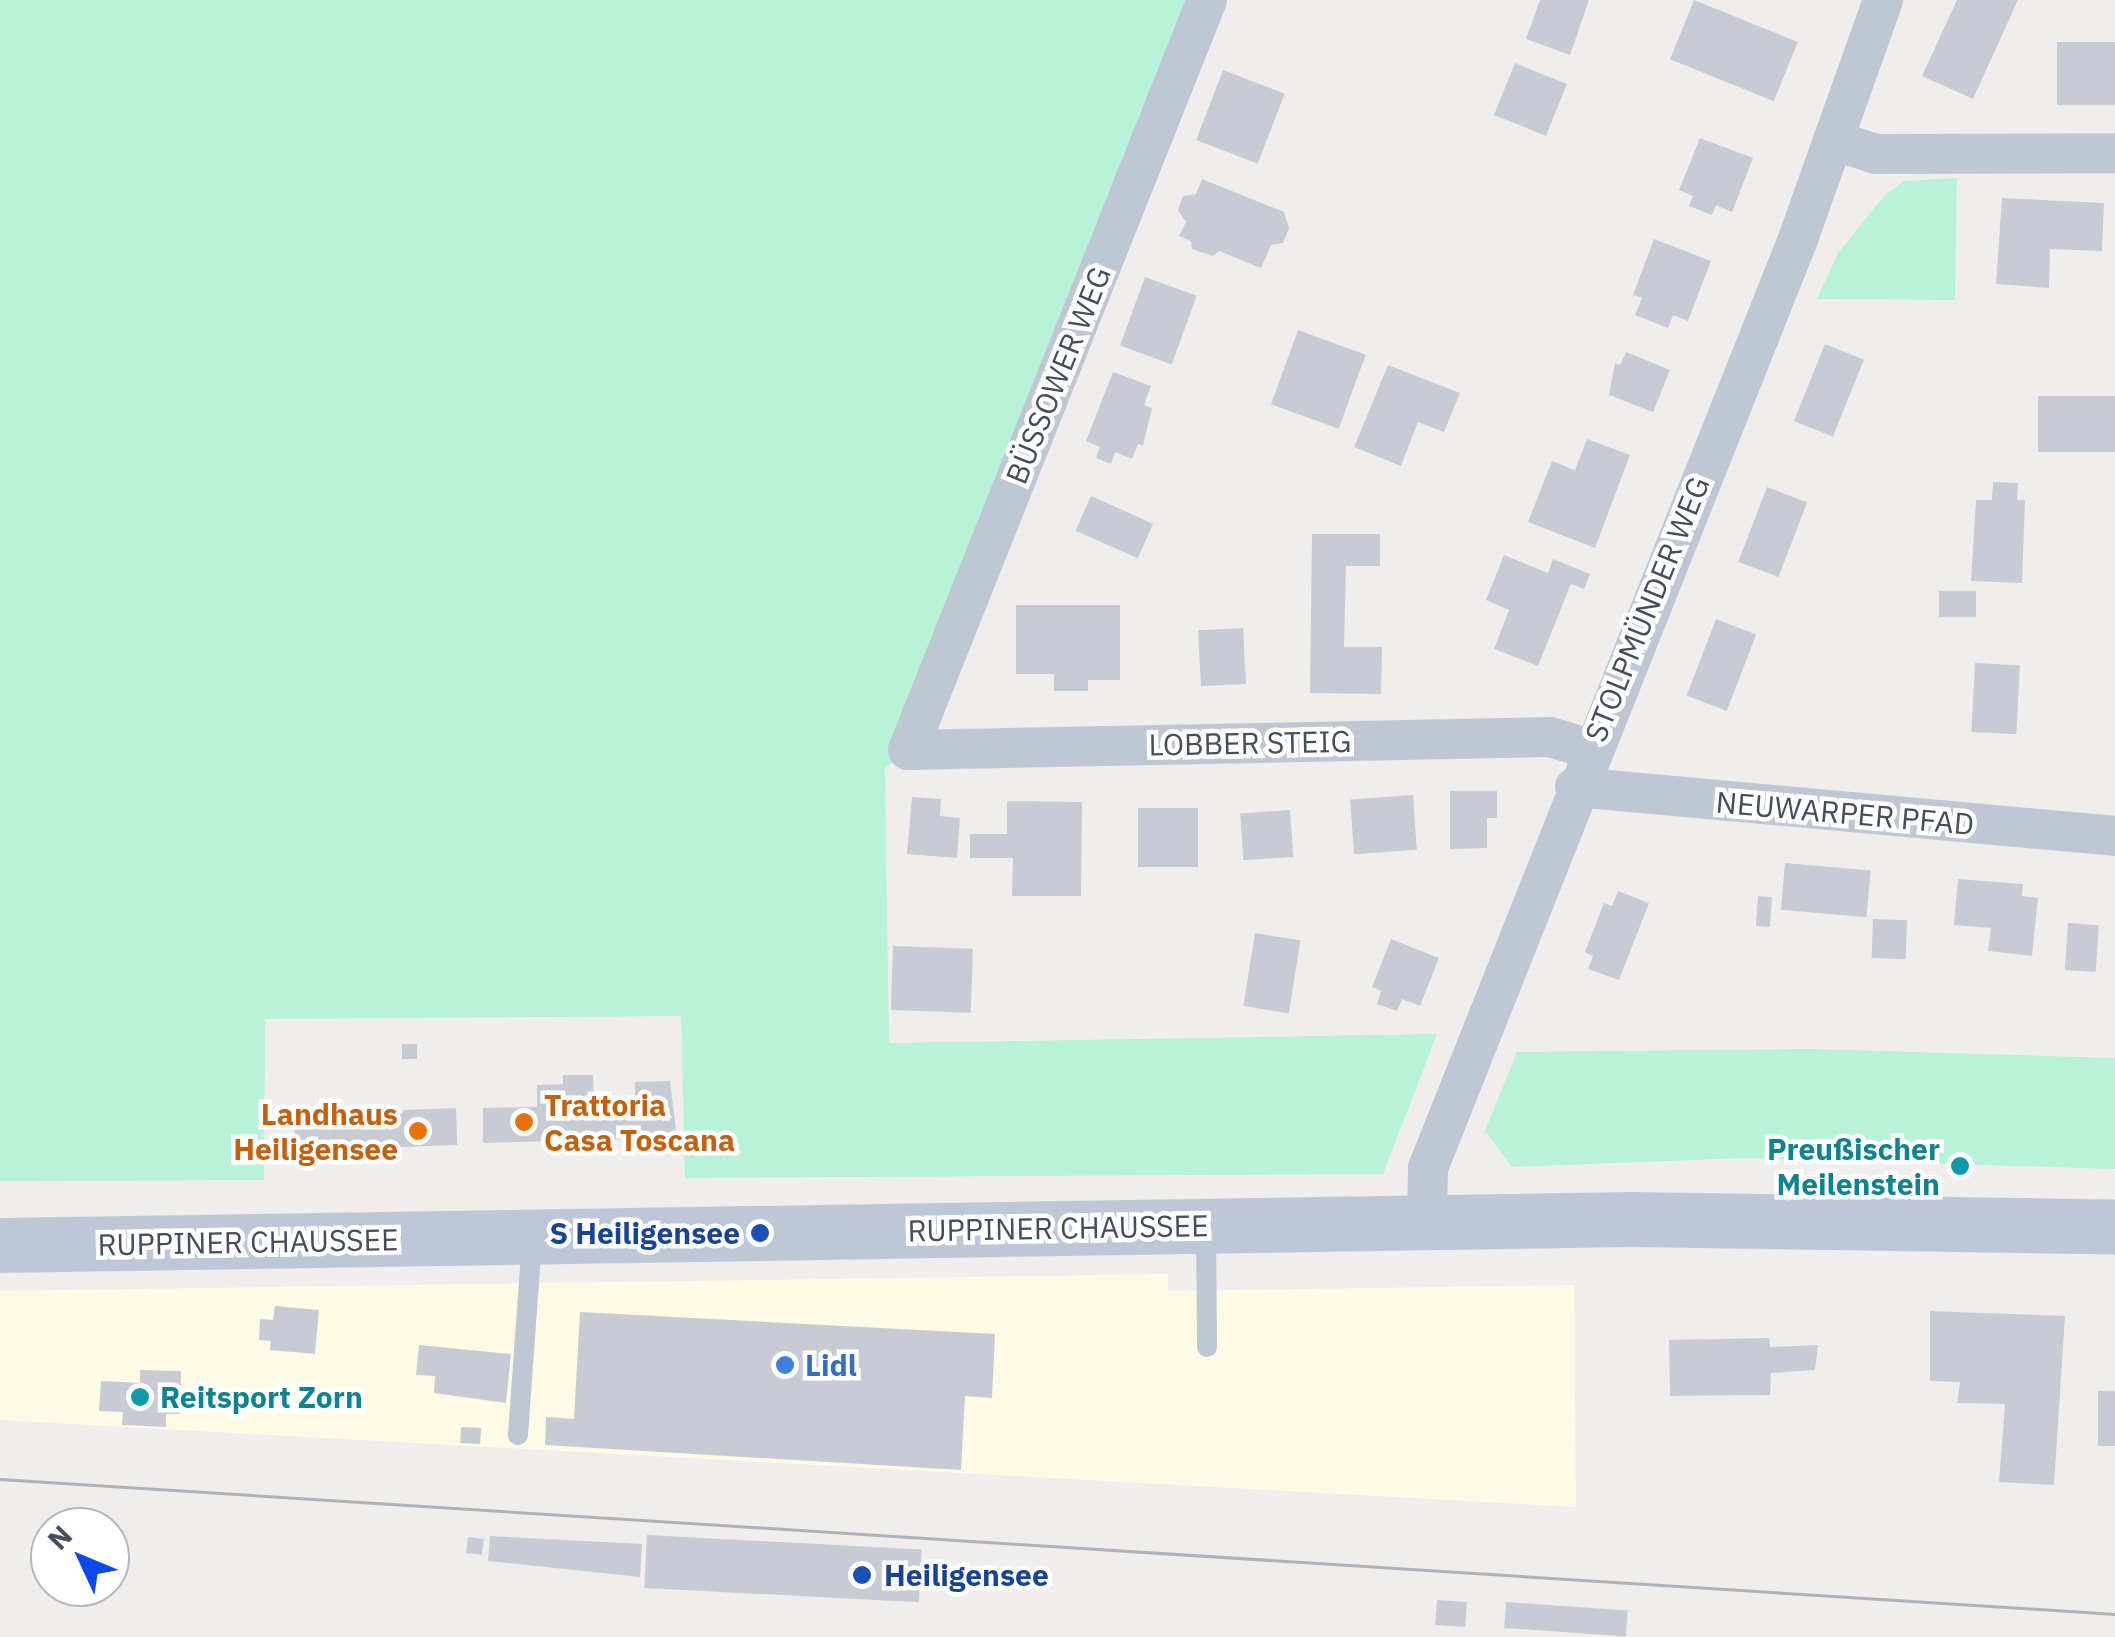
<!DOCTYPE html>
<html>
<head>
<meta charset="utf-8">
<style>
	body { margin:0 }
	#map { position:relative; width:2115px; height:1637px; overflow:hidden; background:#f0eeed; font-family:"IBM Plex Sans",sans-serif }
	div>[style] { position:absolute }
	.commercial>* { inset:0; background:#fdfae5 }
	.green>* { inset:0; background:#b8f2d8 }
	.building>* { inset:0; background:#c9cbd4; transform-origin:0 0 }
	.lane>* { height:20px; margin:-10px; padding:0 10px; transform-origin:10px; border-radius:10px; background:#c0c7d4 }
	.street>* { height:40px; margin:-20px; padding:0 20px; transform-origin:20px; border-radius:20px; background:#c0c7d4 }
	.secondary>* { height:55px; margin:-27.5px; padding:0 27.5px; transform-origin:27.5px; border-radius:27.5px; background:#bec7d8 }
	.tram>* { height:2.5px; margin:-1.25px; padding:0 1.25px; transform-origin:1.25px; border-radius:1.25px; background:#afb1b9 }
	.dots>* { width:28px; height:28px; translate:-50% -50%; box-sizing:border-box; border:5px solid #fff; border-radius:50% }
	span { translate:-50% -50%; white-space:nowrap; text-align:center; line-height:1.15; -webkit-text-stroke:9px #fff; paint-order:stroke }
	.street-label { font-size:30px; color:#444d5c }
	.food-label { font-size:30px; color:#c56008; font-weight:700 }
	.left { translate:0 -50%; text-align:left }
	.right { translate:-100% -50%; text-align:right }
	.culture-label { font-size:30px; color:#0d838f; font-weight:700 }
	.transit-label { font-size:30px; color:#164399; font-weight:700 }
	.shop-label { font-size:30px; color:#366cbe; font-weight:700 }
	.north { position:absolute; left:30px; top:1507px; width:100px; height:100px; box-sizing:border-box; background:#fff; border:2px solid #b4b8be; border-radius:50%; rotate:314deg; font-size:28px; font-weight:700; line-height:40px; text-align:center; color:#444d5c }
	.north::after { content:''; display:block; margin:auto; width:35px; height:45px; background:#0b49ed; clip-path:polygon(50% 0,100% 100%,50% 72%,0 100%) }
</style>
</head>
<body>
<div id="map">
	<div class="commercial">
		<i style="clip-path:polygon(1168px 1274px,1168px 1291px,1574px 1285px,1576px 1507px,0 1420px,0 1291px)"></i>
	</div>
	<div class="green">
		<i style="clip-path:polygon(0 0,1207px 0,908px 750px,885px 768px,889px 1043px,1437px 1034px,1383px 1174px,685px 1178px,681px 1016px,265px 1019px,264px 1180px,0 1181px)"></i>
		<i style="clip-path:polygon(1957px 178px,1955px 300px,1817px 299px,1838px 253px,1884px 196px,1904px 181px)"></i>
		<i style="clip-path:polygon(1812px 1049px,2115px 1058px,2115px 1169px,1746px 1158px,1512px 1167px,1485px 1131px,1517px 1052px)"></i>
	</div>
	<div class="building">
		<i style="clip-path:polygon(1540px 0,1589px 0,1570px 55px,1526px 39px)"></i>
		<i style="left:1694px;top:0;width:112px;height:64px;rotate:22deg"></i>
		<i style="clip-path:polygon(1957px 0,2018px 0,1973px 99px,1922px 76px)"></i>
		<i style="left:2057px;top:42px;width:58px;height:63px"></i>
		<i style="left:1515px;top:63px;width:56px;height:56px;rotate:22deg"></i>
		<i style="left:1223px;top:70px;width:66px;height:75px;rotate:21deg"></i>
		<i style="clip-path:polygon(1700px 138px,1753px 158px,1732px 212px,1716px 205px,1712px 215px,1689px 206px,1693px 196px,1679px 190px)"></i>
		<i style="clip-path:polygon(1202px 179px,1284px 212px,1289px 228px,1283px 243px,1271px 245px,1261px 268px,1219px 251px,1213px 256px,1192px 249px,1191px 241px,1179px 236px,1186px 222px,1178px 210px,1183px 196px,1196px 194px)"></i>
		<i style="clip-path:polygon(2002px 198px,2104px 203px,2102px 251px,2050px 249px,2049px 288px,1996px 284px)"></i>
		<i style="clip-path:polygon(1654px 239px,1711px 261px,1688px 321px,1673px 315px,1668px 328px,1635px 315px,1642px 298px,1633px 295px)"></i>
		<i style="left:1145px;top:277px;width:55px;height:73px;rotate:20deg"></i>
		<i style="left:1298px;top:330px;width:72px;height:79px;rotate:20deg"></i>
		<i style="left:1825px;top:344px;width:42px;height:83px;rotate:22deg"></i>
		<i style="clip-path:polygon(1626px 352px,1670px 370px,1653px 412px,1609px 395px,1615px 363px,1620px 365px)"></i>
		<i style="clip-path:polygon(1388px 365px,1460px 393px,1444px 432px,1418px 422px,1401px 466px,1354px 447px)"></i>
		<i style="clip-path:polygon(1113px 372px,1151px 386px,1144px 405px,1152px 408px,1143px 446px,1138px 444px,1132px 459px,1115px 452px,1111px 464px,1096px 458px,1100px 447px,1086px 441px)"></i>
		<i style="left:2115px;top:396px;width:56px;height:77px;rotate:90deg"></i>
		<i style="clip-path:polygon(1587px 439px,1630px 455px,1595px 548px,1528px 522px,1552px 461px,1575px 470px)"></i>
		<i style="clip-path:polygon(1993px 482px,2018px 483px,2017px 500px,2025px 500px,2022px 583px,1971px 581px,1976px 500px,1992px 500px)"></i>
		<i style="left:1767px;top:487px;width:43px;height:80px;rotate:21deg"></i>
		<i style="left:1091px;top:496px;width:68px;height:38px;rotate:24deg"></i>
		<i style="clip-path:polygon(1312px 534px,1380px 534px,1380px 566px,1346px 566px,1344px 647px,1382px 647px,1381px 694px,1310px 693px)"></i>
		<i style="clip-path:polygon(1504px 555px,1548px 573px,1553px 559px,1590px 574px,1584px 589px,1571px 584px,1538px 666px,1494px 649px,1509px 610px,1486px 600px)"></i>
		<i style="left:1939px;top:591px;width:37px;height:26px"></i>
		<i style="clip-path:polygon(1016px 605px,1120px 605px,1120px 680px,1088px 680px,1088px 691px,1054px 691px,1054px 674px,1016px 674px)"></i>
		<i style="left:1716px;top:619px;width:43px;height:82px;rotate:21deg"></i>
		<i style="left:1243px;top:628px;width:56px;height:45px;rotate:87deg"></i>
		<i style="left:1975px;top:663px;width:45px;height:69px;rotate:3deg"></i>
		<i style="clip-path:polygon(1450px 791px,1497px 791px,1497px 818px,1487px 818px,1487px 848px,1450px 849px)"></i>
		<i style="left:1413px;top:795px;width:55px;height:63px;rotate:86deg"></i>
		<i style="clip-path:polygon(912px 797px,941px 799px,940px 816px,960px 818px,957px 858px,907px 854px)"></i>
		<i style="clip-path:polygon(1007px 801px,1082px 802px,1081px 896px,1012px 896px,1013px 858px,970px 858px,970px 834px,1007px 834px)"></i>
		<i style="left:1198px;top:808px;width:59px;height:60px;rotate:90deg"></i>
		<i style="left:1290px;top:810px;width:47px;height:50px;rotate:86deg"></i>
		<i style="left:1785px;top:863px;width:86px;height:47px;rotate:5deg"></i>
		<i style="clip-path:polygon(1958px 879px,2023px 884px,2022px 896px,2038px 898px,2032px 956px,1988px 951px,1991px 928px,1954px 925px)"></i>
		<i style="clip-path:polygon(1618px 891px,1649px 903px,1619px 980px,1588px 969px,1593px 956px,1585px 952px,1604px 903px,1612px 906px)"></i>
		<i style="left:1758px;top:896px;width:14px;height:30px;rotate:4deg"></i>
		<i style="left:1873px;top:919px;width:34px;height:39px;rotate:2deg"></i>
		<i style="left:2068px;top:923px;width:31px;height:47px;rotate:4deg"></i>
		<i style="left:1255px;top:933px;width:46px;height:74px;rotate:9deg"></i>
		<i style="clip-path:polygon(1391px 939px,1439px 958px,1420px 1006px,1402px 999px,1397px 1011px,1377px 1004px,1381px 991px,1372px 987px)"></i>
		<i style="left:893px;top:946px;width:80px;height:64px;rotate:2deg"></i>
		<i style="left:417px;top:1044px;width:15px;height:15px;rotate:90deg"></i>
		<i style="clip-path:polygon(563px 1075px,593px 1075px,594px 1105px,635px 1104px,635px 1082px,670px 1081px,677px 1138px,483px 1143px,483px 1108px,537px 1107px,537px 1085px,563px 1084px)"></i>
		<i style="left:456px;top:1108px;width:37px;height:162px;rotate:88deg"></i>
		<i style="clip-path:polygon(275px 1306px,319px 1310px,315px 1354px,270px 1350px,271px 1341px,259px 1340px,260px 1319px,273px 1320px)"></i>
		<i style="clip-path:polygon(1930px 1311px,2065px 1316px,2054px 1485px,1999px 1482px,2005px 1404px,1957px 1403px,1960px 1382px,1930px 1381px)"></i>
		<i style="clip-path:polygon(580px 1312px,995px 1334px,992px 1398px,965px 1396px,961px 1470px,545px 1445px,546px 1417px,574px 1419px)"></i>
		<i style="clip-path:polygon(1769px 1338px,1770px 1347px,1818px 1345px,1815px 1370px,1771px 1373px,1770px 1395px,1670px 1396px,1669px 1340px)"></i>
		<i style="clip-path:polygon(419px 1345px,511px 1354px,506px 1403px,434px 1393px,435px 1376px,416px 1375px)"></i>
		<i style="clip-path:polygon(140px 1370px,181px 1371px,180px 1414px,166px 1414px,166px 1427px,122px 1425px,123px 1412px,99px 1411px,101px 1381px,140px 1383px)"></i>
		<i style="left:2098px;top:1391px;width:17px;height:55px"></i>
		<i style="left:461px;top:1427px;width:20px;height:16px;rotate:3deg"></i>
		<i style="left:647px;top:1535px;width:275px;height:53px;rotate:3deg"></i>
		<i style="clip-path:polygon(490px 1536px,642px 1544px,640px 1577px,488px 1561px)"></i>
		<i style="left:468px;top:1537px;width:16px;height:16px;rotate:7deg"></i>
		<i style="left:1437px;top:1600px;width:30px;height:25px;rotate:4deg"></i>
		<i style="left:1506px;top:1602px;width:122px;height:26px;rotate:4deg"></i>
	</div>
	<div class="lane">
		<i style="left:1206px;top:1229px;width:118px;rotate:89.5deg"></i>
		<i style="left:518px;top:1435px;width:196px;rotate:-85.9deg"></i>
	</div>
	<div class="street">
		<i style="left:1207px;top:0;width:807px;rotate:111.74deg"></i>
		<i style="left:908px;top:750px;width:642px;rotate:-1.16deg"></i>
		<i style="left:1550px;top:737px;width:42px;rotate:16.7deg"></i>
		<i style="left:1833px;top:140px;width:45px;rotate:18deg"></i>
		<i style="left:1876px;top:154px;width:239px;rotate:-0.2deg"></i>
		<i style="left:1575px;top:787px;width:542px;rotate:5.18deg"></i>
		<i style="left:1427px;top:1221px;width:53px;rotate:-88.9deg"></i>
		<i style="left:1428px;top:1168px;width:1000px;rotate:-68.28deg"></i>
		<i style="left:1798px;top:239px;width:254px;rotate:-70.4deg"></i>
	</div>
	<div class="secondary">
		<i style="left:0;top:1245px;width:1631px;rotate:-0.91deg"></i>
		<i style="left:1631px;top:1219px;width:484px;rotate:0.9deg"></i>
	</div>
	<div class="tram">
		<i style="left:0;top:1479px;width:2119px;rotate:3.65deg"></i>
	</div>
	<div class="dots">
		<i style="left:524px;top:1122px;background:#e8710a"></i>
		<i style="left:418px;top:1131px;background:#e8710a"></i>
		<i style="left:1960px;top:1166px;background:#0f9aa8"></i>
		<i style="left:760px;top:1233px;background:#1a4fb4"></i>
		<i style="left:785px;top:1365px;background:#3f7fe0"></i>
		<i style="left:140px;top:1397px;background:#0f9aa8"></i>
		<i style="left:862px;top:1575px;background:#1a4fb4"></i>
	</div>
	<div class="street-label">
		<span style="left:1058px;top:375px;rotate:-68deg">BÜSSOWER WEG</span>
		<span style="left:1647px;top:609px;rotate:-68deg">STOLPMÜNDER WEG</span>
		<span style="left:1250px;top:743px;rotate:-1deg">LOBBER STEIG</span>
		<span style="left:1845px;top:813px;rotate:5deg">NEUWARPER PFAD</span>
		<span style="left:1058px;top:1228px;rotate:-1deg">RUPPINER CHAUSSEE</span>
		<span style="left:248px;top:1242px;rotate:-1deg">RUPPINER CHAUSSEE</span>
	</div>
	<div class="food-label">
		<span class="left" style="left:544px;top:1122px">Trattoria<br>Casa Toscana</span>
		<span class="right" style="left:398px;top:1131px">Landhaus<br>Heiligensee</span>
	</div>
	<div class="culture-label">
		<span class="right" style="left:1940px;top:1166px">Preußischer<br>Meilenstein</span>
		<span class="left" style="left:160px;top:1397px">Reitsport Zorn</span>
	</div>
	<div class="transit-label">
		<span class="right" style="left:740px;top:1233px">S Heiligensee</span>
		<span class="left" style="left:884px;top:1575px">Heiligensee</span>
	</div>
	<div class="shop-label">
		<span class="left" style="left:805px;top:1365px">Lidl</span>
	</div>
	<div class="north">N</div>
</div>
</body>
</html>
